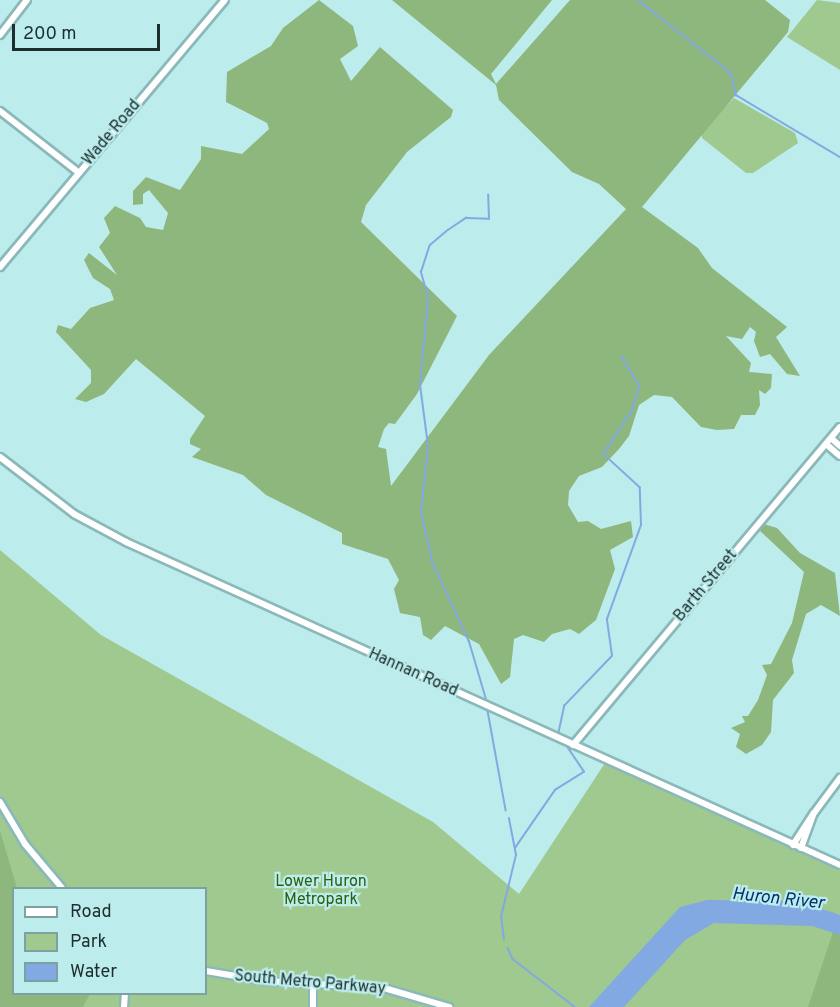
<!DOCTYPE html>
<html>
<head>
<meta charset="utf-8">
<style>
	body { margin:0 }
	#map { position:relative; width:840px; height:1007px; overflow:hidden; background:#bdecec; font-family:Overpass,sans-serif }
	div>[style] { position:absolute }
	.green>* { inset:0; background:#9fc98f }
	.forest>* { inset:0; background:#8db77d }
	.water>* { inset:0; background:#83a9e2 }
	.stream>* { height:1.5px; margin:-0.75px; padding:0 0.75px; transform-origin:0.75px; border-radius:0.75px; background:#83a9e2 }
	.roads { filter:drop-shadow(2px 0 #8bb8b9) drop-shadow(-2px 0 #8bb8b9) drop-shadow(0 2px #8bb8b9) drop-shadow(0 -2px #8bb8b9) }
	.minor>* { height:6px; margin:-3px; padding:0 3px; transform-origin:3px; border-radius:3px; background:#fff }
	span { translate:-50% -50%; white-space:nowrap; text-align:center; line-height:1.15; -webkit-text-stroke:4.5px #bdecec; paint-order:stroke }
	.street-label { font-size:16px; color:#1c2e2e }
	.park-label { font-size:16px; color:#2b600f }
	.water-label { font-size:18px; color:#003071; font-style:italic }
	.legend { position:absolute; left:12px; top:887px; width:195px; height:108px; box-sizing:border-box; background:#bdecec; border:2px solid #7da0a0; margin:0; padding:8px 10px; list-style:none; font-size:18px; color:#1c2e2e }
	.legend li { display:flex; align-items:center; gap:12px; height:30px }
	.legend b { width:30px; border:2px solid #7da0a0 }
	.scale { position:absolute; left:12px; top:24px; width:148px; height:27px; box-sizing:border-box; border:3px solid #1c2e2e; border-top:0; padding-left:8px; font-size:18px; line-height:21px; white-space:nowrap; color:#1c2e2e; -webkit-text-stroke:4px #bdecec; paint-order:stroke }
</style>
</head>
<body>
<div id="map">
	<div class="green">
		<i style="clip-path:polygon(817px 0,840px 3px,840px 70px,787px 37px)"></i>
		<i style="clip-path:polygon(734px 98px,795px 133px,798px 143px,753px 173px,746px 173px,702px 138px,701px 131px)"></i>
		<i style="clip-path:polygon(evenodd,0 550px,101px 635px,433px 822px,519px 894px,605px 763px,840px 869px,840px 1007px,0 1007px,0 550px,14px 888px,206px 888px,206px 994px,14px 994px,14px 888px)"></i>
	</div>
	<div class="forest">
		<i style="clip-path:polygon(319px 0,353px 26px,358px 46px,340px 59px,351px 81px,380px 47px,453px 110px,451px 117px,407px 152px,366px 205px,361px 222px,457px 316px,417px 394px,395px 424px,389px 423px,384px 429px,378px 447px,386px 449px,391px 486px,489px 355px,626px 209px,599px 184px,572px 172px,499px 100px,496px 85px,392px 0,552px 0,491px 74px,496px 84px,570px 0,765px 0,790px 20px,788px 32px,642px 207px,698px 248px,712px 268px,787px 327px,776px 337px,800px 376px,787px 374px,770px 354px,760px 357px,754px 341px,756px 332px,750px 327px,742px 339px,726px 336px,751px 363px,749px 372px,772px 374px,771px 388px,765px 394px,759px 390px,760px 405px,755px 415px,741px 415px,734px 429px,717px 430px,701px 427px,672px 397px,654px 395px,639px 405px,629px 436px,619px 449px,602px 467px,579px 476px,569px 491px,568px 505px,578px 522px,588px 521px,601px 529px,631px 521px,633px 537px,610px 550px,615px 569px,596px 620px,579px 634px,570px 629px,552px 634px,544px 642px,523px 635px,514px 639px,510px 677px,501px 684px,479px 644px,445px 626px,431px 640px,423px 635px,420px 617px,400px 613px,394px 589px,399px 580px,388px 559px,342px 544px,342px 533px,266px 495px,243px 475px,192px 457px,201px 449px,190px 444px,190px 439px,205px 416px,136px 359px,104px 394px,86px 402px,75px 399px,91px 383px,91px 370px,56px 332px,58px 325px,71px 329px,90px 308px,114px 300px,110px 289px,93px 278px,84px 260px,89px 253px,117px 275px,99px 247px,110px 233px,104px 218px,115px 206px,140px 218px,146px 227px,163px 230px,168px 213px,149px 190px,143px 194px,143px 204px,133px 205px,133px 191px,146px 177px,180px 190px,201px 159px,201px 146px,242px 154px,269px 129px,267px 123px,226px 102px,227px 72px,271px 46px,283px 28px)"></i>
		<i style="clip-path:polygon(764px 524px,777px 528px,800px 553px,835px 573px,840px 616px,821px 605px,806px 614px,792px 660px,794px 673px,773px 700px,771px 732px,762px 745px,746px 754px,736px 747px,740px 734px,731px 728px,745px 722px,742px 716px,748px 716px,758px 700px,767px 675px,762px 665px,771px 664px,792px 623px,804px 572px,760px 531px)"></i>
		<i style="clip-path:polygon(0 831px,17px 888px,14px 994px,90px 994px,83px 1007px,0 1007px)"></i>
		<i style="clip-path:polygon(833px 932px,840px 935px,840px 1007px,808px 1007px)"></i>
	</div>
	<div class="water">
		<i style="clip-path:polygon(707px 900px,792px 901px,832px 912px,840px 915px,840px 935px,812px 926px,714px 923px,685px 940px,624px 1007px,589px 1007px,680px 907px)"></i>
	</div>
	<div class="stream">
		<i style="left:638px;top:0;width:118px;rotate:38.1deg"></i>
		<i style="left:731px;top:73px;width:23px;rotate:77deg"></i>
		<i style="left:736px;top:95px;width:121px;rotate:30.8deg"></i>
		<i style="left:487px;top:703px;width:64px;rotate:-106.4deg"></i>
		<i style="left:469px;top:642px;width:88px;rotate:-114.8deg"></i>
		<i style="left:432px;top:562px;width:51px;rotate:-102.4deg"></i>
		<i style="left:421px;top:512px;width:66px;rotate:-83.9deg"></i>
		<i style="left:428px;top:446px;width:62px;rotate:-97.5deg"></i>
		<i style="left:420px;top:385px;width:88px;rotate:-84.8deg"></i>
		<i style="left:428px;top:297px;width:26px;rotate:-106deg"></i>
		<i style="left:421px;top:272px;width:28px;rotate:-72deg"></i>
		<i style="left:430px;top:245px;width:23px;rotate:-40deg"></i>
		<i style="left:448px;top:230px;width:22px;rotate:-34deg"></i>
		<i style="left:466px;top:218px;width:23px;rotate:2deg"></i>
		<i style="left:489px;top:219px;width:24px;rotate:-92deg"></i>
		<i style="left:488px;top:711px;width:101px;rotate:79.7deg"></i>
		<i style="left:558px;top:735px;width:30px;rotate:-78deg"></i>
		<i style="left:564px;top:706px;width:69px;rotate:-46.2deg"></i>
		<i style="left:612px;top:656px;width:37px;rotate:-98deg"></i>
		<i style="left:607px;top:619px;width:100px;rotate:-70.1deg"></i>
		<i style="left:641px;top:525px;width:37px;rotate:-92deg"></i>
		<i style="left:640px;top:488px;width:50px;rotate:-137.4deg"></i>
		<i style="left:603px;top:454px;width:52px;rotate:-56deg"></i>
		<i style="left:632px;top:411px;width:26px;rotate:-74deg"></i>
		<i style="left:639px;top:386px;width:35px;rotate:-121deg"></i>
		<i style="left:515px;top:848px;width:70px;rotate:-55.4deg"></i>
		<i style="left:555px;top:790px;width:34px;rotate:-32deg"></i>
		<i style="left:584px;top:772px;width:32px;rotate:-124deg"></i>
		<i style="left:566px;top:745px;width:9px;rotate:-159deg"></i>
		<i style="left:504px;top:940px;width:23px;rotate:-97deg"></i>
		<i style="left:501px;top:917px;width:64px;rotate:-76.4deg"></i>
		<i style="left:516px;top:855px;width:37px;rotate:-101deg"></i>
		<i style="left:508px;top:948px;width:12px;rotate:66deg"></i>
		<i style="left:513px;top:959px;width:78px;rotate:37.7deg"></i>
	</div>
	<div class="roads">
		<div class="minor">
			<i style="left:0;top:35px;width:44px;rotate:-52.4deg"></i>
			<i style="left:0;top:111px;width:100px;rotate:38.1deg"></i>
			<i style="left:0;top:267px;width:349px;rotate:-49.9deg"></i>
			<i style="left:831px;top:438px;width:12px;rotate:42deg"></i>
			<i style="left:826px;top:444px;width:18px;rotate:41deg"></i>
			<i style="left:0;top:457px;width:93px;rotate:37.6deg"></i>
			<i style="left:74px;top:514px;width:59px;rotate:28.3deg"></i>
			<i style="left:126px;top:542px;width:784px;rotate:24.34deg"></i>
			<i style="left:573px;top:745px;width:415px;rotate:-50deg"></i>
			<i style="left:0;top:802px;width:49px;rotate:59.2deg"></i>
			<i style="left:25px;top:844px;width:57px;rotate:49.9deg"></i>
			<i style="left:793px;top:845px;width:38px;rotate:-57deg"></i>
			<i style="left:801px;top:848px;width:37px;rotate:-70deg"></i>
			<i style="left:814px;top:813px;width:44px;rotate:-53.4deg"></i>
			<i style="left:206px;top:971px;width:60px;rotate:9.6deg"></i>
			<i style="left:265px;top:981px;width:119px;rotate:3.4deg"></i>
			<i style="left:384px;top:988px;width:68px;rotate:16.3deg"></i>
			<i style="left:124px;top:1007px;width:13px;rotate:-86deg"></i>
			<i style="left:313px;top:1007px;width:24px;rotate:-90deg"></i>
		</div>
	</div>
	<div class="street-label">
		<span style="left:112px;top:133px;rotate:-50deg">Wade Road</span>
		<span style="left:706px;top:586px;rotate:-50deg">Barth Street</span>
		<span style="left:413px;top:673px;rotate:24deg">Hannan Road</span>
		<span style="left:310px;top:983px;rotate:5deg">South Metro Parkway</span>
	</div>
	<div class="park-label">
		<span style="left:321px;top:891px">Lower Huron<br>Metropark</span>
	</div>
	<div class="water-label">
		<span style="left:778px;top:900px;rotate:6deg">Huron River</span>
	</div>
	<ul class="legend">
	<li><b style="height:8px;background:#fff"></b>Road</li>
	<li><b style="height:16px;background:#9fc98f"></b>Park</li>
	<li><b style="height:16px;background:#83a9e2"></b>Water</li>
	</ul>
	<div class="scale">200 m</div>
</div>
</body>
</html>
